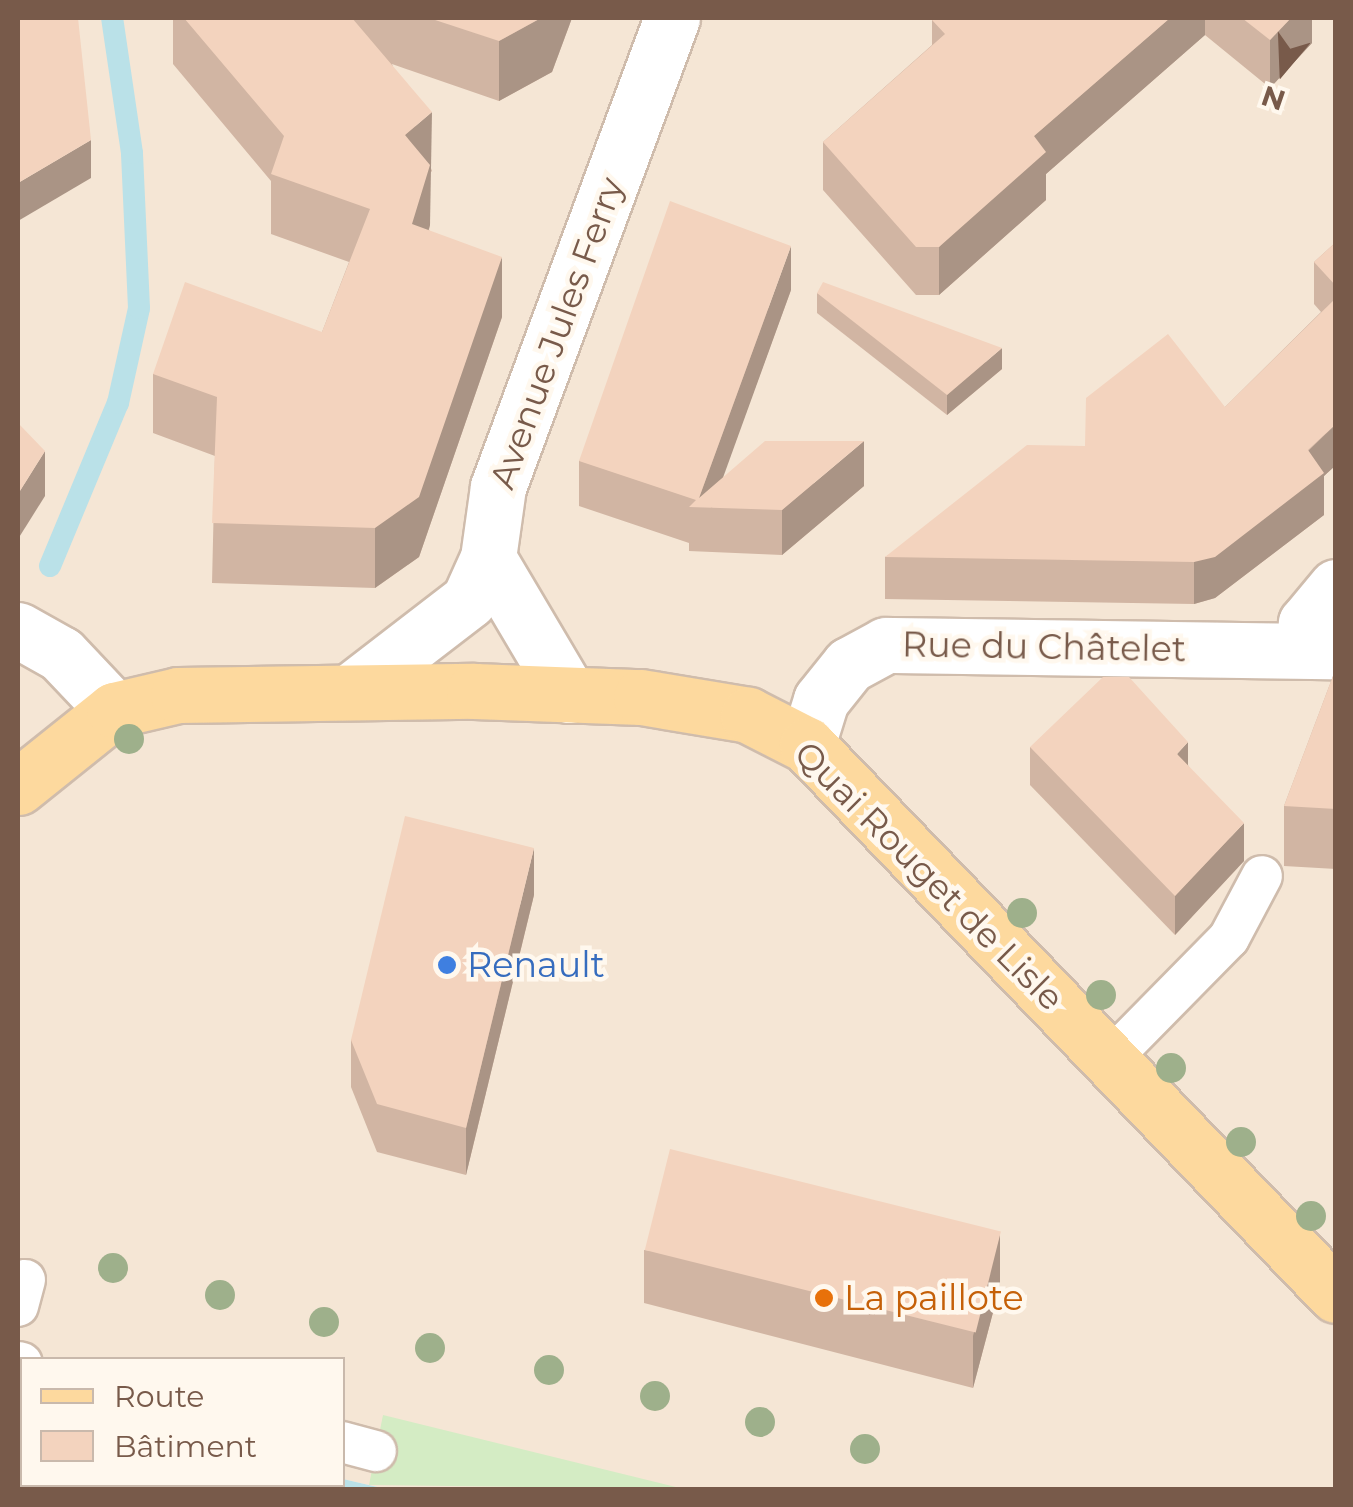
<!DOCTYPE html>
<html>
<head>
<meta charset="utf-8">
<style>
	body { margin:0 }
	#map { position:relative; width:1353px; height:1507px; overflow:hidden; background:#fdf4e7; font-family:Montserrat,sans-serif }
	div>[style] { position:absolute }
	.residential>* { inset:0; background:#f5e6d5 }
	.green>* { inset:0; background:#d4ecc4 }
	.water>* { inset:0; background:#bae1e8 }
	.stream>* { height:22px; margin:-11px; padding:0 11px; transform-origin:11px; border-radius:11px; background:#bae1e8 }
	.roads { filter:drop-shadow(2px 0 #cfbcac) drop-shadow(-2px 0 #cfbcac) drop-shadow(0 2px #cfbcac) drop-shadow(0 -2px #cfbcac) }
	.service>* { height:40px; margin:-20px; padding:0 20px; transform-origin:20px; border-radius:20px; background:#fff }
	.minor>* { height:55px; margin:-27.5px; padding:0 27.5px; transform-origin:27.5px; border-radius:27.5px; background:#fff }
	.primary>* { height:55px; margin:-27.5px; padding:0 27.5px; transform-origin:27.5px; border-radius:27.5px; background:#fdd99e }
	.trees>* { width:30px; height:30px; margin:-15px; border-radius:50%; background:#9eb08b }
	.wall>* { inset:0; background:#d1b5a3 }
	.shaded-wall>* { inset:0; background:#aa9485 }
	.building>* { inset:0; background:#f3d3be; transform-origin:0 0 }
	.dots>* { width:28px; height:28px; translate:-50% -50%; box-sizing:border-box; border:5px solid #fff8ee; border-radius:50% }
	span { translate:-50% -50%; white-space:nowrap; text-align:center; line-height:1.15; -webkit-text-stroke:9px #fff8ee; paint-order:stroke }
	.street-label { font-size:35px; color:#785a4a }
	.shop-label { font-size:35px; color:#366cbe }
	.left { translate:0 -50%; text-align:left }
	.food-label { font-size:35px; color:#c56008 }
	.frame { position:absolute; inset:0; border:20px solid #785a4a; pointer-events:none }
	.legend { position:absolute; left:20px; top:1357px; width:325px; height:130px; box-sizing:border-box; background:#fff8ee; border:2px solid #c9b9ac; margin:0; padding:12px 18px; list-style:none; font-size:30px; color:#785a4a }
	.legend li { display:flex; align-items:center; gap:20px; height:50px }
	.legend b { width:50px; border:2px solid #c9b9ac }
	.north { position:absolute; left:1233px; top:20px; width:100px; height:100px; -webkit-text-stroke:8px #fff8ee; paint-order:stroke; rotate:199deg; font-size:28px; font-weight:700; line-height:40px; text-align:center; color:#785a4a }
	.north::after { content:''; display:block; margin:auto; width:35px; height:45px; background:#785a4a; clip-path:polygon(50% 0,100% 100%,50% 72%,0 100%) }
</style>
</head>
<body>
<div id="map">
	<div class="residential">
		<i style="clip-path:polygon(18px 18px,1335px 18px,1335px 1489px,386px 1489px,343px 1479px,342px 1360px,22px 1360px,22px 1398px,18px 1397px)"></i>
	</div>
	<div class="green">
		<i style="clip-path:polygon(383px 1415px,684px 1489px,369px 1485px)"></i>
	</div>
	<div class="water">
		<i style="clip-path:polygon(18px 1397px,22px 1484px,342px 1484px,343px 1479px,386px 1489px,18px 1489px)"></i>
	</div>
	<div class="stream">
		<i style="left:50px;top:566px;width:177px;rotate:-67.4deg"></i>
		<i style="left:118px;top:403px;width:97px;rotate:-77.5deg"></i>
		<i style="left:139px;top:308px;width:155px;rotate:-92.6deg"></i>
		<i style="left:132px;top:153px;width:136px;rotate:-98.4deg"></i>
	</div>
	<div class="roads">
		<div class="service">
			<i style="left:1111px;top:1058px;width:168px;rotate:-45.5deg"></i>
			<i style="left:1229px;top:938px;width:70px;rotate:-62deg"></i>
			<i style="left:18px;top:1306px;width:27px;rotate:-75deg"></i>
			<i style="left:18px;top:1362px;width:4px;rotate:14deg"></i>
			<i style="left:342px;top:1442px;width:35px;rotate:15deg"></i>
		</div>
		<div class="minor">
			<i style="left:18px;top:630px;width:49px;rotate:29.2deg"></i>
			<i style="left:61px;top:654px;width:77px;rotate:46.6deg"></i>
			<i style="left:1304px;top:649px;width:26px;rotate:-86deg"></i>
			<i style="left:1306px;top:623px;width:47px;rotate:-50.2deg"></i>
			<i style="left:351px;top:691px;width:149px;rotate:-37.6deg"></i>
			<i style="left:469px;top:600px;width:46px;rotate:-65.7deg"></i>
			<i style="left:569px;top:695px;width:159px;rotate:-120.6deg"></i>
			<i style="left:488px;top:558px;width:72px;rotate:-82deg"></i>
			<i style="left:498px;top:487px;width:500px;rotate:-69.65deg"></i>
			<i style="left:807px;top:745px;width:47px;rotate:-72.7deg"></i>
			<i style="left:821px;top:700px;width:45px;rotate:-51.3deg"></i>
			<i style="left:849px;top:665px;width:42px;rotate:-28.4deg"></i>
			<i style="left:886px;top:645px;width:450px;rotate:0.8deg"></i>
		</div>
		<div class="primary">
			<i style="left:18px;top:787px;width:123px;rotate:-38.7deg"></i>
			<i style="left:114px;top:710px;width:66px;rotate:-13.2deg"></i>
			<i style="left:178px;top:695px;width:296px;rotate:-0.8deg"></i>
			<i style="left:474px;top:691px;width:167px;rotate:2.1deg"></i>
			<i style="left:641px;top:697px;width:109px;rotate:9.5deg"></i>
			<i style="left:748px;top:715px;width:66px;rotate:27deg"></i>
			<i style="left:807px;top:745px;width:763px;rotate:46.11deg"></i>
		</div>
	</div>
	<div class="trees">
		<i style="left:129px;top:739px"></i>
		<i style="left:1022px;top:913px"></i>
		<i style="left:1101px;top:995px"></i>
		<i style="left:1171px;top:1068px"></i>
		<i style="left:1241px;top:1142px"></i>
		<i style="left:1311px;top:1216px"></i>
		<i style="left:113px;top:1268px"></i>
		<i style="left:220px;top:1295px"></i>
		<i style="left:324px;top:1322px"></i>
		<i style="left:430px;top:1348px"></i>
		<i style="left:549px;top:1370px"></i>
		<i style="left:655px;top:1396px"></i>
		<i style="left:760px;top:1422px"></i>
		<i style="left:865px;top:1449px"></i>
	</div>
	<div class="wall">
		<i style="clip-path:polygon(173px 18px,572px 18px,552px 72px,499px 101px,392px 64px,432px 171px,430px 173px,430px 225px,429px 230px,502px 317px,419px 557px,375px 588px,212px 583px,215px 456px,153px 433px,153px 374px,322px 332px,349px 262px,271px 234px,271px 181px,173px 64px)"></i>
		<i style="clip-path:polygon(935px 18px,1312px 18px,1312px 43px,1270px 88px,1205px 35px,1046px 174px,1046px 200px,939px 295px,916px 295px,823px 190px,823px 142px,932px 45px,932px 20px)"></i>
		<i style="clip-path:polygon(1336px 242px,1336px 465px,1324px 476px,1324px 515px,1215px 598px,1194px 604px,885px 599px,885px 557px,1085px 446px,1225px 407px,1321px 312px,1314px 304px,1314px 262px)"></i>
		<i style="clip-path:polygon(791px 290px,722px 478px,864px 486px,782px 555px,689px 551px,689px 543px,579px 506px,579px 461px)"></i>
		<i style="clip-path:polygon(817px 293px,1002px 369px,947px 415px,817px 313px)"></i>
		<i style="clip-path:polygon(1336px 668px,1336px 869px,1284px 866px,1284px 806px)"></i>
		<i style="clip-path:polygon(1030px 747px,1188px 765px,1244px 861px,1175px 935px,1030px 785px)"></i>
		<i style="clip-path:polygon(534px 895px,466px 1175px,377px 1152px,351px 1087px,351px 1040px)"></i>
		<i style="clip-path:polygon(644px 1250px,1000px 1286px,973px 1388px,644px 1303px)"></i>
	</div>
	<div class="shaded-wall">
		<i style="clip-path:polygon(541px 18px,572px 18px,552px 72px,499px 101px,499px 41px)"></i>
		<i style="clip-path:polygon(1170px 18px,1205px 18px,1205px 35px,1046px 174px,1046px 200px,939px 295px,939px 247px,1034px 136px)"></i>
		<i style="clip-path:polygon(1291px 18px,1312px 18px,1312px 43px,1270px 88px,1270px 40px)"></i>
		<i style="clip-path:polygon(432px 112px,430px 225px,412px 283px,405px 135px)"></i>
		<i style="clip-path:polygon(91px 140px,91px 178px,18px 221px,18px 183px)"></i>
		<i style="clip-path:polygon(791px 246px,791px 290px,712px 508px,699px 498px)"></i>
		<i style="clip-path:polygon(502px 257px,502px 317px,419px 557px,375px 588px,375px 528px)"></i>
		<i style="clip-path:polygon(1002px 348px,1002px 369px,947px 415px,947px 395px)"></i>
		<i style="clip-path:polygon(1336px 424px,1336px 465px,1324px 476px,1324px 515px,1215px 598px,1194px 604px,1194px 562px)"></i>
		<i style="clip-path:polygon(864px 441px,864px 486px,782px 555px,782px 510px)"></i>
		<i style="clip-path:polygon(45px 451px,45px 496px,18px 539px,18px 494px)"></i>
		<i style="clip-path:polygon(1188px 742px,1188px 781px,1177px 754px)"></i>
		<i style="clip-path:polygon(1244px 823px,1244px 861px,1175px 935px,1175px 896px)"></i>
		<i style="clip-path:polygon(534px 848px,534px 895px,466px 1175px,466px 1128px)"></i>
		<i style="clip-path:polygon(1000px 1233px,1000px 1286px,973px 1388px,973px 1336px)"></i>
	</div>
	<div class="building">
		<i style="clip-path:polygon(18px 18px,78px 18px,91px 140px,18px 183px)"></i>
		<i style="clip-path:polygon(184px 18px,352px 18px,432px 112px,405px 135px,430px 165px,412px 224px,502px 257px,419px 497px,375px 528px,212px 523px,217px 397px,153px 374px,185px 282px,322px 332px,370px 209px,271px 174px,284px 136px)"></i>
		<i style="clip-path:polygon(429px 18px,541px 18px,499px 41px)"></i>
		<i style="clip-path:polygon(935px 18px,1170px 18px,1034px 136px,1046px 152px,939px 247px,916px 247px,823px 142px,945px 34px,932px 20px)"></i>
		<i style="clip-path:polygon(1242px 18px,1291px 18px,1270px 40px)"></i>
		<i style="clip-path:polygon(670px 201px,791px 246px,699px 498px,765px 441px,864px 441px,782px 510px,689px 507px,696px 500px,579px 461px)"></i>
		<i style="clip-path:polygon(1336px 242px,1336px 286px,1314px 262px)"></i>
		<i style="clip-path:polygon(823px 282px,1002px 348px,947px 395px,817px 293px)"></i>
		<i style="clip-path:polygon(1336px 298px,1336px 424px,1308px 450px,1324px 473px,1215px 557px,1194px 562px,885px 557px,1027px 445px,1085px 446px,1086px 398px,1168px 334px,1225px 407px)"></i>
		<i style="clip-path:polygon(18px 423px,45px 451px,18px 494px)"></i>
		<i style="clip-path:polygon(1336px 668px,1336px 809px,1284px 806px)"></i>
		<i style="clip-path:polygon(1103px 677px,1129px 677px,1188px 742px,1177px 754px,1244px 823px,1175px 896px,1030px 747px)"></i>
		<i style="clip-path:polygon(405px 816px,534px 848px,466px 1128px,377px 1104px,351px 1040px)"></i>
		<i style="left:670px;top:1149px;width:341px;height:104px;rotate:14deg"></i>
	</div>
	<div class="dots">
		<i style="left:447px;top:965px;background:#3f7fe0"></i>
		<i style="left:824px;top:1298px;background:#e8710a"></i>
	</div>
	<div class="street-label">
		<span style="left:557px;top:333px;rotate:-70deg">Avenue Jules Ferry</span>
		<span style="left:1044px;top:647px;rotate:1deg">Rue du Châtelet</span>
		<span style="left:929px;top:876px;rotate:45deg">Quai Rouget de Lisle</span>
	</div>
	<div class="shop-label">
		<span class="left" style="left:467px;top:965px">Renault</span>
	</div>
	<div class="food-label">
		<span class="left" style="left:844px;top:1298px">La paillote</span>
	</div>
	<div class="frame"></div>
	<ul class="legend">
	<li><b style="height:12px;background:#fdd99e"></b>Route</li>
	<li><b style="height:28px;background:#f3d3be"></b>Bâtiment</li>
	</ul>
	<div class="north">N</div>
</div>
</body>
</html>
